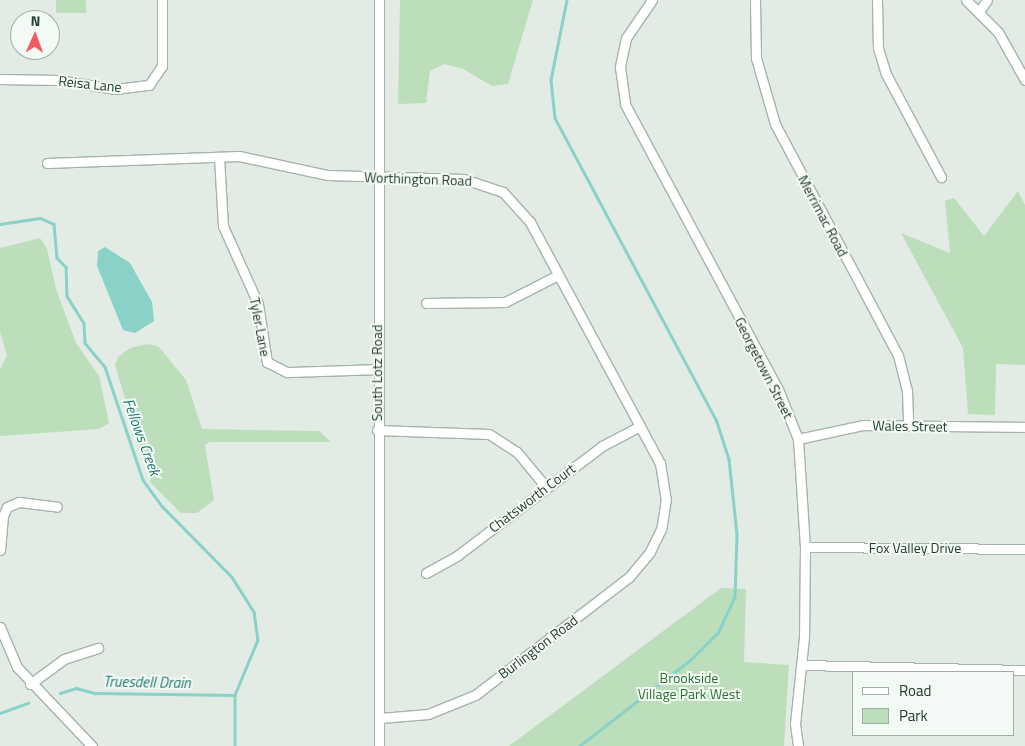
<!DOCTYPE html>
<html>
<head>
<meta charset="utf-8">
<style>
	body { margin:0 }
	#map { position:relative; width:1025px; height:746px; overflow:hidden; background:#e2ece5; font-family:"Titillium Web",sans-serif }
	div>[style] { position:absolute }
	.green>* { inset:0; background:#bcdebb; transform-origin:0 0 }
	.water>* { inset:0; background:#8ad1c8 }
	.stream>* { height:2.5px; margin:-1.25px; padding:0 1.25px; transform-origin:1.25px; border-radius:1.25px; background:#8ad1c8 }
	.roads { filter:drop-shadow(1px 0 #a5b4aa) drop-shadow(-1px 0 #a5b4aa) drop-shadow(0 1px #a5b4aa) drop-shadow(0 -1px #a5b4aa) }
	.minor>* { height:9px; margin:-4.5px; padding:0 4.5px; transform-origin:4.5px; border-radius:4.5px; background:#fff }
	span { translate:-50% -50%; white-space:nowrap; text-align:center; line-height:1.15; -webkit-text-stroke:4px #f3f9f4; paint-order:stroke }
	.street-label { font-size:14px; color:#223e2e }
	.park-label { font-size:14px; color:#2c7433 }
	.water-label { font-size:15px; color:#1c7a6e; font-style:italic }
	.legend { position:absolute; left:852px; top:671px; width:162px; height:65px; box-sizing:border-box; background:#f3f9f4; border:1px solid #9faea5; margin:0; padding:6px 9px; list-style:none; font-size:15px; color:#223e2e }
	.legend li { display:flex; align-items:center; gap:10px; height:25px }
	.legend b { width:25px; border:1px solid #9faea5 }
	.north { position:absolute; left:10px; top:10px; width:50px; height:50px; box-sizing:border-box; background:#f3f9f4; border:1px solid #9faea5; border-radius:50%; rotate:2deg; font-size:14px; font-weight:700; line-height:20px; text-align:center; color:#223e2e }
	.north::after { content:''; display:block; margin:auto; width:18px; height:22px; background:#f25b62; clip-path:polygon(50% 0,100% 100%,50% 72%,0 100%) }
</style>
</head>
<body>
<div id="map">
	<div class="green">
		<i style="left:56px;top:0;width:30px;height:13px"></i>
		<i style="clip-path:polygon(400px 0,533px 0,508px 84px,492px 86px,463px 69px,444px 64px,430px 71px,426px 103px,398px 104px)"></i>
		<i style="clip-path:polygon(1018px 191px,1025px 205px,1025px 365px,996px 364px,995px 415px,968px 414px,963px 348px,901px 233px,950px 253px,945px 201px,954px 198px,984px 236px)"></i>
		<i style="clip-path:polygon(40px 238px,47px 249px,56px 289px,76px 343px,99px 376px,109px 423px,99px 429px,0 436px,0 370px,7px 355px,0 332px,0 248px)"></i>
		<i style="clip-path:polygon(147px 344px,158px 346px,186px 380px,202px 429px,319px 431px,331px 442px,209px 442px,205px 445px,214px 500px,197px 513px,181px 513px,151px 483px,115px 365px,118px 357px,130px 348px)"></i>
		<i style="clip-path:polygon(721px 588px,746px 589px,744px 662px,789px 665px,784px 746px,509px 746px)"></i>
	</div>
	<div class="water">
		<i style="clip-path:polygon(105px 247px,130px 263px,152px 302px,154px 321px,135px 333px,123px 330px,97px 266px,98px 251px)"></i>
	</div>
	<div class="stream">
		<i style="left:567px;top:0;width:82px;rotate:101.3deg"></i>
		<i style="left:551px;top:80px;width:38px;rotate:84deg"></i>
		<i style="left:555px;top:118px;width:341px;rotate:61.9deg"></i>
		<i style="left:716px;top:419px;width:42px;rotate:72deg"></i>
		<i style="left:729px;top:459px;width:75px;rotate:83.9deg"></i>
		<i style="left:737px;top:534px;width:63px;rotate:91.8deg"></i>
		<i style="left:735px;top:597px;width:38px;rotate:115deg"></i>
		<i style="left:719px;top:632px;width:40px;rotate:135deg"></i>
		<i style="left:691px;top:660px;width:140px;rotate:142.2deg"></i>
		<i style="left:0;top:224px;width:40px;rotate:-8.5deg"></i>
		<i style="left:40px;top:218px;width:15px;rotate:23deg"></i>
		<i style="left:54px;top:224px;width:34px;rotate:85deg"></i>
		<i style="left:57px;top:258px;width:13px;rotate:45deg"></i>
		<i style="left:66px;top:267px;width:29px;rotate:88deg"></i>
		<i style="left:67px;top:296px;width:32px;rotate:58deg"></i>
		<i style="left:84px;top:323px;width:20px;rotate:87deg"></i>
		<i style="left:85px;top:343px;width:31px;rotate:50deg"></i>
		<i style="left:105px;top:367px;width:119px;rotate:71.4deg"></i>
		<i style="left:143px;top:480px;width:32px;rotate:54deg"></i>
		<i style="left:162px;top:506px;width:100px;rotate:45.4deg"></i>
		<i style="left:232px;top:577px;width:41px;rotate:57.8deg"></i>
		<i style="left:254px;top:612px;width:28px;rotate:82deg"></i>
		<i style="left:258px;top:640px;width:60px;rotate:112.7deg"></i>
		<i style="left:235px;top:695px;width:51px;rotate:90deg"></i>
		<i style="left:60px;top:693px;width:17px;rotate:-17deg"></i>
		<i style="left:76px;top:688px;width:20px;rotate:15deg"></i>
		<i style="left:95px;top:693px;width:140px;rotate:0.8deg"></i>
		<i style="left:0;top:713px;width:30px;rotate:-20deg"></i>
	</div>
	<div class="roads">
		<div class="minor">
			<i style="left:379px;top:0;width:746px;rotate:90deg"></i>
			<i style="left:652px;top:0;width:46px;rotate:124.4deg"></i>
			<i style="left:626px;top:38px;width:30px;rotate:102deg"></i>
			<i style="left:620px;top:67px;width:37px;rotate:82deg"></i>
			<i style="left:625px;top:104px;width:323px;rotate:61.8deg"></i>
			<i style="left:778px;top:389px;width:54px;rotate:68.2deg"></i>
			<i style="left:798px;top:439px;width:108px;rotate:86.3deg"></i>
			<i style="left:805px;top:547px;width:90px;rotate:90.6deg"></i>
			<i style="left:804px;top:637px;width:87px;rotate:95.9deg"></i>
			<i style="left:795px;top:724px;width:22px;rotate:82deg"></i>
			<i style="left:755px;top:0;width:58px;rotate:89deg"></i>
			<i style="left:756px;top:58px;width:69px;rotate:73.9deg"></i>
			<i style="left:775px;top:124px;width:262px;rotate:62deg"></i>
			<i style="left:898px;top:355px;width:36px;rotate:76deg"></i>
			<i style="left:907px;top:390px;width:36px;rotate:88deg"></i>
			<i style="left:877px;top:0;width:48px;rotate:88.8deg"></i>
			<i style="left:878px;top:48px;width:27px;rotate:73deg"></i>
			<i style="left:886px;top:74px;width:117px;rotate:61.9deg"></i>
			<i style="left:966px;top:0;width:45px;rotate:45deg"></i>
			<i style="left:998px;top:32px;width:55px;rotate:60.6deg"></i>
			<i style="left:980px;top:10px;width:12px;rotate:-55deg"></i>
			<i style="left:0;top:79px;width:58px;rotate:1deg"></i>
			<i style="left:58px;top:80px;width:58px;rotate:9deg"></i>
			<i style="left:115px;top:89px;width:34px;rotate:-7deg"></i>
			<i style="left:149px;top:85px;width:23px;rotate:-56deg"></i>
			<i style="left:162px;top:66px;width:66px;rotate:-90deg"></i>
			<i style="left:219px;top:157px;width:69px;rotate:86.7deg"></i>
			<i style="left:223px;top:226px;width:85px;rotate:65.8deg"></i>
			<i style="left:258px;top:304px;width:59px;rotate:81.2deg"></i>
			<i style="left:267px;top:362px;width:22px;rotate:27deg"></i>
			<i style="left:287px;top:372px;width:89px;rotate:-1.9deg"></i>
			<i style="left:47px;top:163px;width:192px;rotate:-2.1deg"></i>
			<i style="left:239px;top:156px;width:91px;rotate:12.1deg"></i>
			<i style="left:328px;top:175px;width:136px;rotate:1.7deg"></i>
			<i style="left:464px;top:179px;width:41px;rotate:18.4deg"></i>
			<i style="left:503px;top:192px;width:40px;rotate:48deg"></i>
			<i style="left:530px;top:222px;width:274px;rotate:61.7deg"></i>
			<i style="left:660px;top:463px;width:36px;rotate:81deg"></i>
			<i style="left:666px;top:499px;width:30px;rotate:99deg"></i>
			<i style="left:661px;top:529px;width:25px;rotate:116deg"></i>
			<i style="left:650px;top:552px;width:33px;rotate:130deg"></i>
			<i style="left:629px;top:577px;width:194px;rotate:142.5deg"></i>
			<i style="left:475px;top:695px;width:51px;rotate:158deg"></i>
			<i style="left:428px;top:714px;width:48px;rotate:175.2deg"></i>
			<i style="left:426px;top:303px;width:79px;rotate:-0.7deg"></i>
			<i style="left:505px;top:302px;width:59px;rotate:-27deg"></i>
			<i style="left:377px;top:430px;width:112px;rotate:2deg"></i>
			<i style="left:489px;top:434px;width:33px;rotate:33deg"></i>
			<i style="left:517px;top:452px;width:45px;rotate:50.4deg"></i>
			<i style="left:798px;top:439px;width:66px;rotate:-12.2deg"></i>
			<i style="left:863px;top:425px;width:162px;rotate:0.7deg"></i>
			<i style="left:805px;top:547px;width:220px;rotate:0.5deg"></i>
			<i style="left:0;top:550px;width:34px;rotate:-85deg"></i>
			<i style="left:3px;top:516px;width:10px;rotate:-66deg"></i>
			<i style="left:7px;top:507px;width:13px;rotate:-23deg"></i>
			<i style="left:19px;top:502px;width:38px;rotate:7deg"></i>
			<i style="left:426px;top:573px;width:37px;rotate:-29deg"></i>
			<i style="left:458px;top:555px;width:181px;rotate:-37.1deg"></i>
			<i style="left:602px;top:446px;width:43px;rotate:-27.8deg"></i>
			<i style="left:0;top:627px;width:43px;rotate:67deg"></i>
			<i style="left:17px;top:667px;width:109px;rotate:46.5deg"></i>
			<i style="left:803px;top:665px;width:222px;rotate:1.3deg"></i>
			<i style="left:30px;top:684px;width:42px;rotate:-36.3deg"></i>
			<i style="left:64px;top:659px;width:36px;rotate:-18deg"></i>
		</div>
	</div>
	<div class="street-label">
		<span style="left:90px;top:84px;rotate:6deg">Reisa Lane</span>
		<span style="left:418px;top:179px;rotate:2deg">Worthington Road</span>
		<span style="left:823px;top:216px;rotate:62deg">Merrimac Road</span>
		<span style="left:260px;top:327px;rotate:79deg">Tyler Lane</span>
		<span style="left:764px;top:368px;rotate:63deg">Georgetown Street</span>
		<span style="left:377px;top:373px;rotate:-90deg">South Lotz Road</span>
		<span style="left:910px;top:426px;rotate:1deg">Wales Street</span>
		<span style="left:532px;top:498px;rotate:-37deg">Chatsworth Court</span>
		<span style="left:915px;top:548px">Fox Valley Drive</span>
		<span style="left:538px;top:647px;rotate:-37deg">Burlington Road</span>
	</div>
	<div class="park-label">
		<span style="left:689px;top:686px">Brookside<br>Village Park West</span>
	</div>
	<div class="water-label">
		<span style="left:142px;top:437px;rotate:70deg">Fellows Creek</span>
		<span style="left:147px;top:682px;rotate:1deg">Truesdell Drain</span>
	</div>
	<ul class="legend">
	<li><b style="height:6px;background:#fff"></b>Road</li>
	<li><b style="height:14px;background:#bcdebb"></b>Park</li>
	</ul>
	<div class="north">N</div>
</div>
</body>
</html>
